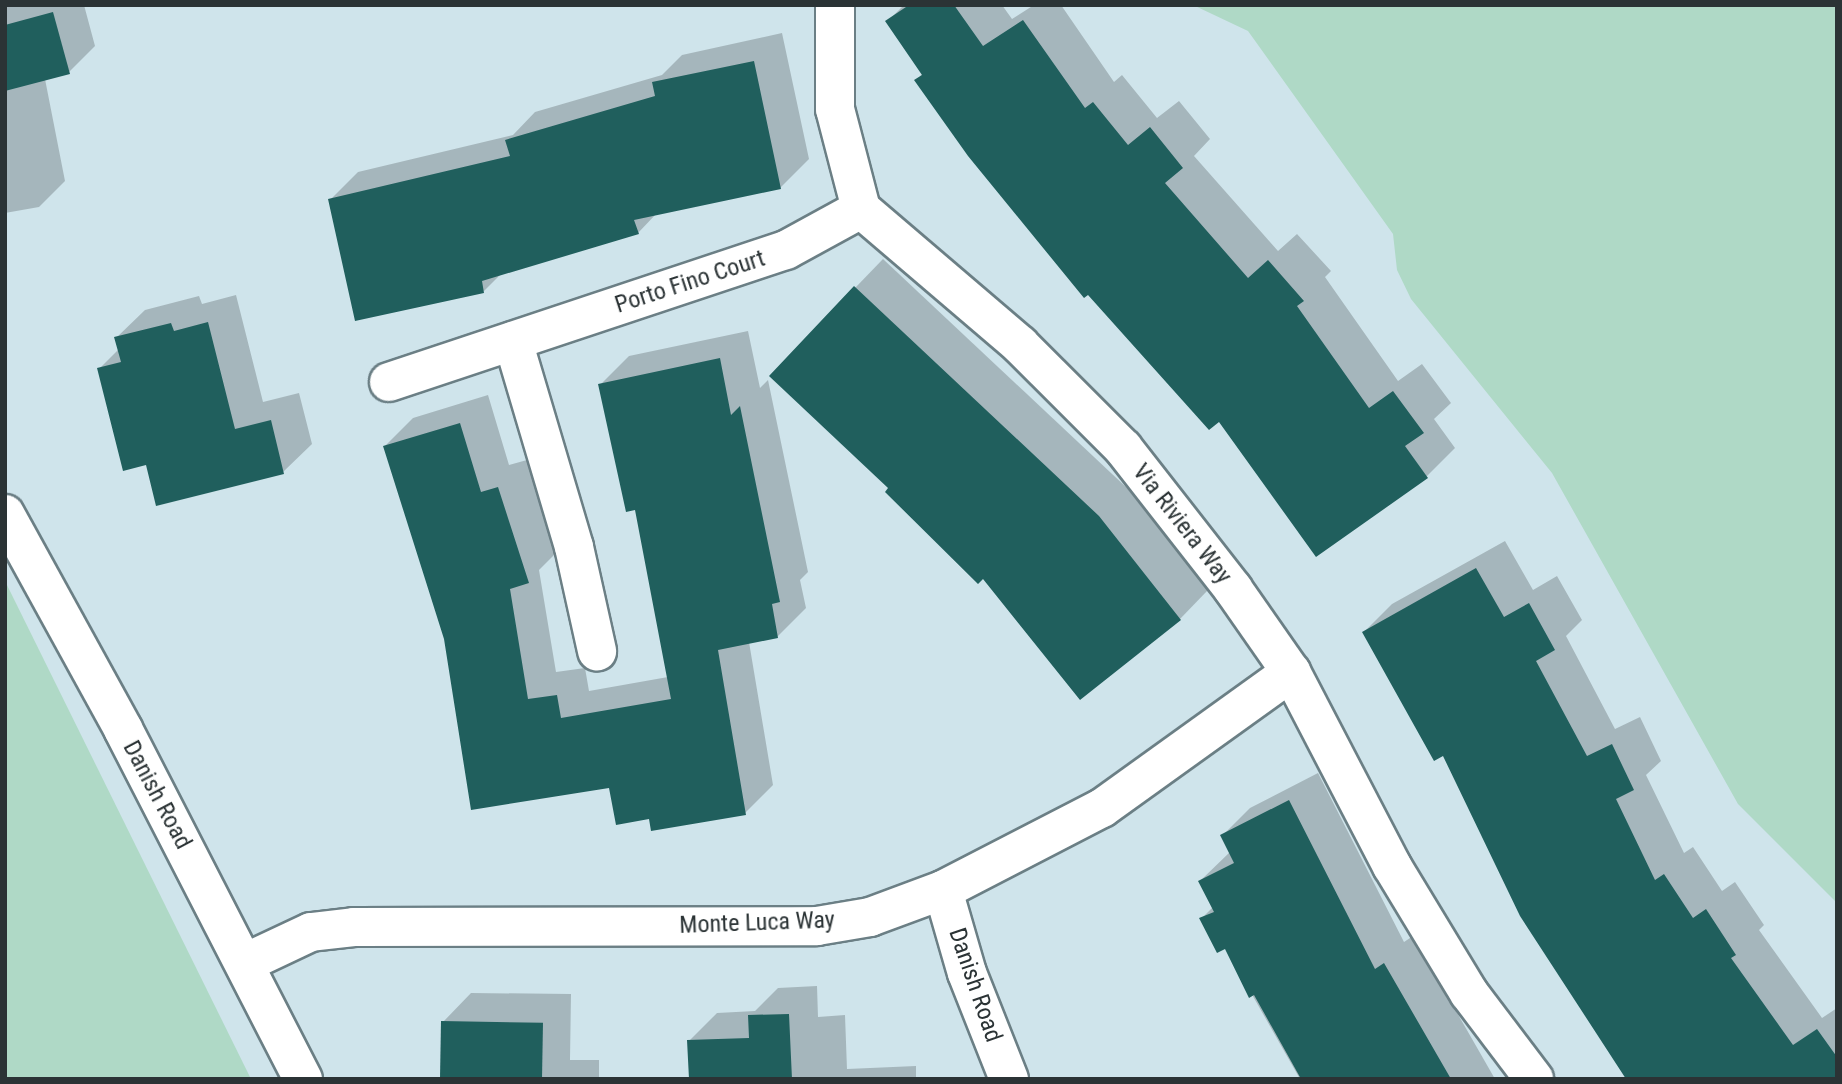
<!DOCTYPE html>
<html>
<head>
<meta charset="utf-8">
<style>
	body { margin:0 }
	#map { position:relative; width:1842px; height:1084px; overflow:hidden; background:#cfe4eb; font-family:"Roboto Condensed",sans-serif }
	div>[style] { position:absolute }
	.green>* { inset:0; background:#afd9c6 }
	.shadow>* { inset:0; background:#0003 }
	.building>* { inset:0; background:#205f5d; transform-origin:0 0 }
	.roads { filter:drop-shadow(2px 0 #6b7f85) drop-shadow(-2px 0 #6b7f85) drop-shadow(0 2px #6b7f85) drop-shadow(0 -2px #6b7f85) }
	.minor>* { height:38px; margin:-19px; padding:0 19px; transform-origin:19px; border-radius:19px; background:#fff }
	span { translate:-50% -50%; white-space:nowrap; text-align:center; line-height:1.15; -webkit-text-stroke:7px #fff; paint-order:stroke }
	.street-label { font-size:24px; color:#2b3335 }
	.frame { position:absolute; inset:0; border:7px solid #2b3335; pointer-events:none }
</style>
</head>
<body>
<div id="map">
	<div class="green">
		<i style="clip-path:polygon(1193px 5px,1837px 5px,1837px 903px,1738px 804px,1552px 473px,1411px 299px,1397px 270px,1393px 234px,1248px 31px)"></i>
		<i style="clip-path:polygon(5px 581px,251px 1079px,5px 1079px)"></i>
	</div>
	<div class="shadow">
		<i style="clip-path:polygon(84px 5px,95px 46px,69px 72px,45px 79px,65px 181px,39px 207px,5px 213px,5px 7px)"></i>
		<i style="clip-path:polygon(904px 5px,1002px 5px,1012px 19px,1034px 5px,1061px 5px,1114px 82px,1122px 75px,1157px 118px,1179px 101px,1210px 139px,1194px 156px,1278px 251px,1297px 234px,1331px 271px,1325px 277px,1398px 381px,1422px 364px,1451px 403px,1434px 419px,1455px 448px,1427px 476px,1316px 555px,1219px 419px,917px 80px,923px 73px,887px 22px)"></i>
		<i style="clip-path:polygon(782px 33px,809px 159px,780px 188px,657px 213px,638px 233px,501px 274px,484px 291px,330px 200px,358px 172px,513px 135px,535px 112px,662px 75px,682px 55px)"></i>
		<i style="clip-path:polygon(883px 259px,1127px 488px,1208px 590px,1180px 619px,983px 577px,891px 488px,855px 288px)"></i>
		<i style="clip-path:polygon(236px 295px,263px 402px,299px 393px,312px 444px,283px 472px,147px 463px,99px 369px,119px 349px,116px 338px,145px 310px,199px 296px,202px 304px)"></i>
		<i style="clip-path:polygon(748px 331px,760px 388px,768px 380px,808px 572px,800px 580px,806px 608px,777px 637px,749px 642px,773px 785px,745px 813px,650px 817px,445px 638px,385px 446px,413px 418px,488px 395px,509px 465px,527px 460px,556px 553px,539px 570px,556px 672px,585px 668px,589px 691px,668px 677px,637px 508px,600px 385px,629px 356px)"></i>
		<i style="clip-path:polygon(1505px 541px,1533px 590px,1557px 576px,1582px 620px,1566px 636px,1615px 729px,1640px 717px,1661px 761px,1646px 775px,1684px 853px,1693px 847px,1722px 891px,1735px 882px,1764px 925px,1759px 930px,1822px 1018px,1837px 1008px,1837px 1079px,1660px 1079px,1364px 632px,1392px 604px)"></i>
		<i style="clip-path:polygon(1318px 773px,1404px 942px,1413px 936px,1495px 1079px,1300px 1079px,1225px 947px,1201px 919px,1213px 907px,1200px 881px,1230px 852px,1222px 836px,1250px 808px)"></i>
		<i style="clip-path:polygon(817px 986px,818px 1017px,845px 1015px,847px 1069px,916px 1066px,916px 1079px,690px 1079px,689px 1041px,717px 1013px,755px 1011px,778px 988px)"></i>
		<i style="clip-path:polygon(471px 993px,571px 994px,570px 1060px,599px 1060px,599px 1079px,442px 1079px,443px 1022px)"></i>
	</div>
	<div class="building">
		<i style="clip-path:polygon(909px 5px,954px 5px,983px 46px,1023px 20px,1085px 108px,1093px 102px,1128px 145px,1150px 127px,1183px 168px,1165px 183px,1248px 278px,1268px 260px,1304px 301px,1297px 306px,1369px 408px,1393px 391px,1424px 433px,1405px 446px,1428px 478px,1316px 557px,1219px 422px,1209px 430px,1088px 295px,1084px 298px,968px 156px,914px 80px,922px 75px,885px 21px)"></i>
		<i style="clip-path:polygon(53px 12px,70px 74px,5px 91px,5px 25px)"></i>
		<i style="clip-path:polygon(754px 61px,781px 189px,634px 220px,639px 234px,482px 281px,484px 293px,355px 321px,328px 199px,510px 156px,505px 140px,655px 96px,652px 82px)"></i>
		<i style="clip-path:polygon(854px 286px,1099px 516px,1181px 620px,1080px 700px,983px 579px,978px 584px,885px 492px,888px 488px,769px 376px)"></i>
		<i style="clip-path:polygon(208px 322px,235px 429px,271px 420px,284px 474px,156px 506px,146px 465px,123px 471px,97px 368px,121px 362px,114px 337px,171px 323px,174px 331px)"></i>
		<i style="clip-path:polygon(720px 358px,731px 415px,740px 406px,780px 602px,772px 604px,778px 638px,718px 650px,746px 815px,651px 831px,649px 819px,616px 825px,609px 788px,471px 810px,444px 639px,383px 446px,460px 423px,481px 492px,498px 487px,529px 583px,510px 589px,528px 699px,557px 695px,561px 718px,671px 699px,635px 510px,626px 512px,598px 384px)"></i>
		<i style="clip-path:polygon(1476px 568px,1504px 617px,1529px 603px,1555px 650px,1536px 661px,1587px 756px,1612px 744px,1634px 790px,1616px 799px,1655px 880px,1664px 874px,1693px 918px,1706px 909px,1736px 955px,1731px 958px,1793px 1045px,1817px 1029px,1837px 1057px,1837px 1079px,1626px 1079px,1520px 916px,1443px 756px,1434px 761px,1362px 632px)"></i>
		<i style="clip-path:polygon(1289px 800px,1375px 969px,1384px 963px,1451px 1079px,1301px 1079px,1254px 995px,1249px 998px,1225px 949px,1217px 953px,1199px 918px,1214px 912px,1198px 881px,1234px 863px,1220px 835px)"></i>
		<i style="clip-path:polygon(789px 1014px,792px 1079px,689px 1079px,687px 1040px,749px 1038px,748px 1015px)"></i>
		<i style="left:441px;top:1021px;width:102px;height:58px;rotate:1deg"></i>
	</div>
	<div class="roads">
		<div class="minor">
			<i style="left:835px;top:5px;width:104px;rotate:90deg"></i>
			<i style="left:835px;top:109px;width:103px;rotate:75.4deg"></i>
			<i style="left:861px;top:209px;width:209px;rotate:40.5deg"></i>
			<i style="left:1020px;top:345px;width:146px;rotate:45deg"></i>
			<i style="left:1123px;top:448px;width:179px;rotate:52deg"></i>
			<i style="left:1233px;top:589px;width:101px;rotate:55.1deg"></i>
			<i style="left:1291px;top:672px;width:219px;rotate:62.5deg"></i>
			<i style="left:1392px;top:866px;width:149px;rotate:58.8deg"></i>
			<i style="left:1469px;top:993px;width:108px;rotate:52.9deg"></i>
			<i style="left:513px;top:341px;width:215px;rotate:73.5deg"></i>
			<i style="left:574px;top:547px;width:107px;rotate:77.5deg"></i>
			<i style="left:389px;top:382px;width:418px;rotate:-18.4deg"></i>
			<i style="left:786px;top:250px;width:85px;rotate:-28.7deg"></i>
			<i style="left:5px;top:514px;width:245px;rotate:61.2deg"></i>
			<i style="left:123px;top:729px;width:394px;rotate:62.8deg"></i>
			<i style="left:943px;top:890px;width:86px;rotate:73.9deg"></i>
			<i style="left:967px;top:973px;width:114px;rotate:68.4deg"></i>
			<i style="left:245px;top:963px;width:73px;rotate:-25.2deg"></i>
			<i style="left:311px;top:932px;width:43px;rotate:-6.6deg"></i>
			<i style="left:354px;top:927px;width:463px;rotate:-0.1deg"></i>
			<i style="left:817px;top:926px;width:54px;rotate:-9.6deg"></i>
			<i style="left:870px;top:917px;width:78px;rotate:-20.3deg"></i>
			<i style="left:943px;top:890px;width:179px;rotate:-27.3deg"></i>
			<i style="left:1102px;top:808px;width:233px;rotate:-35.7deg"></i>
		</div>
	</div>
	<div class="street-label">
		<span style="left:690px;top:282px;rotate:-18deg">Porto Fino Court</span>
		<span style="left:1182px;top:524px;rotate:52deg">Via Riviera Way</span>
		<span style="left:157px;top:795px;rotate:62deg">Danish Road</span>
		<span style="left:757px;top:923px;rotate:-2deg">Monte Luca Way</span>
		<span style="left:975px;top:985px;rotate:71deg">Danish Road</span>
	</div>
	<div class="frame"></div>
</div>
</body>
</html>
